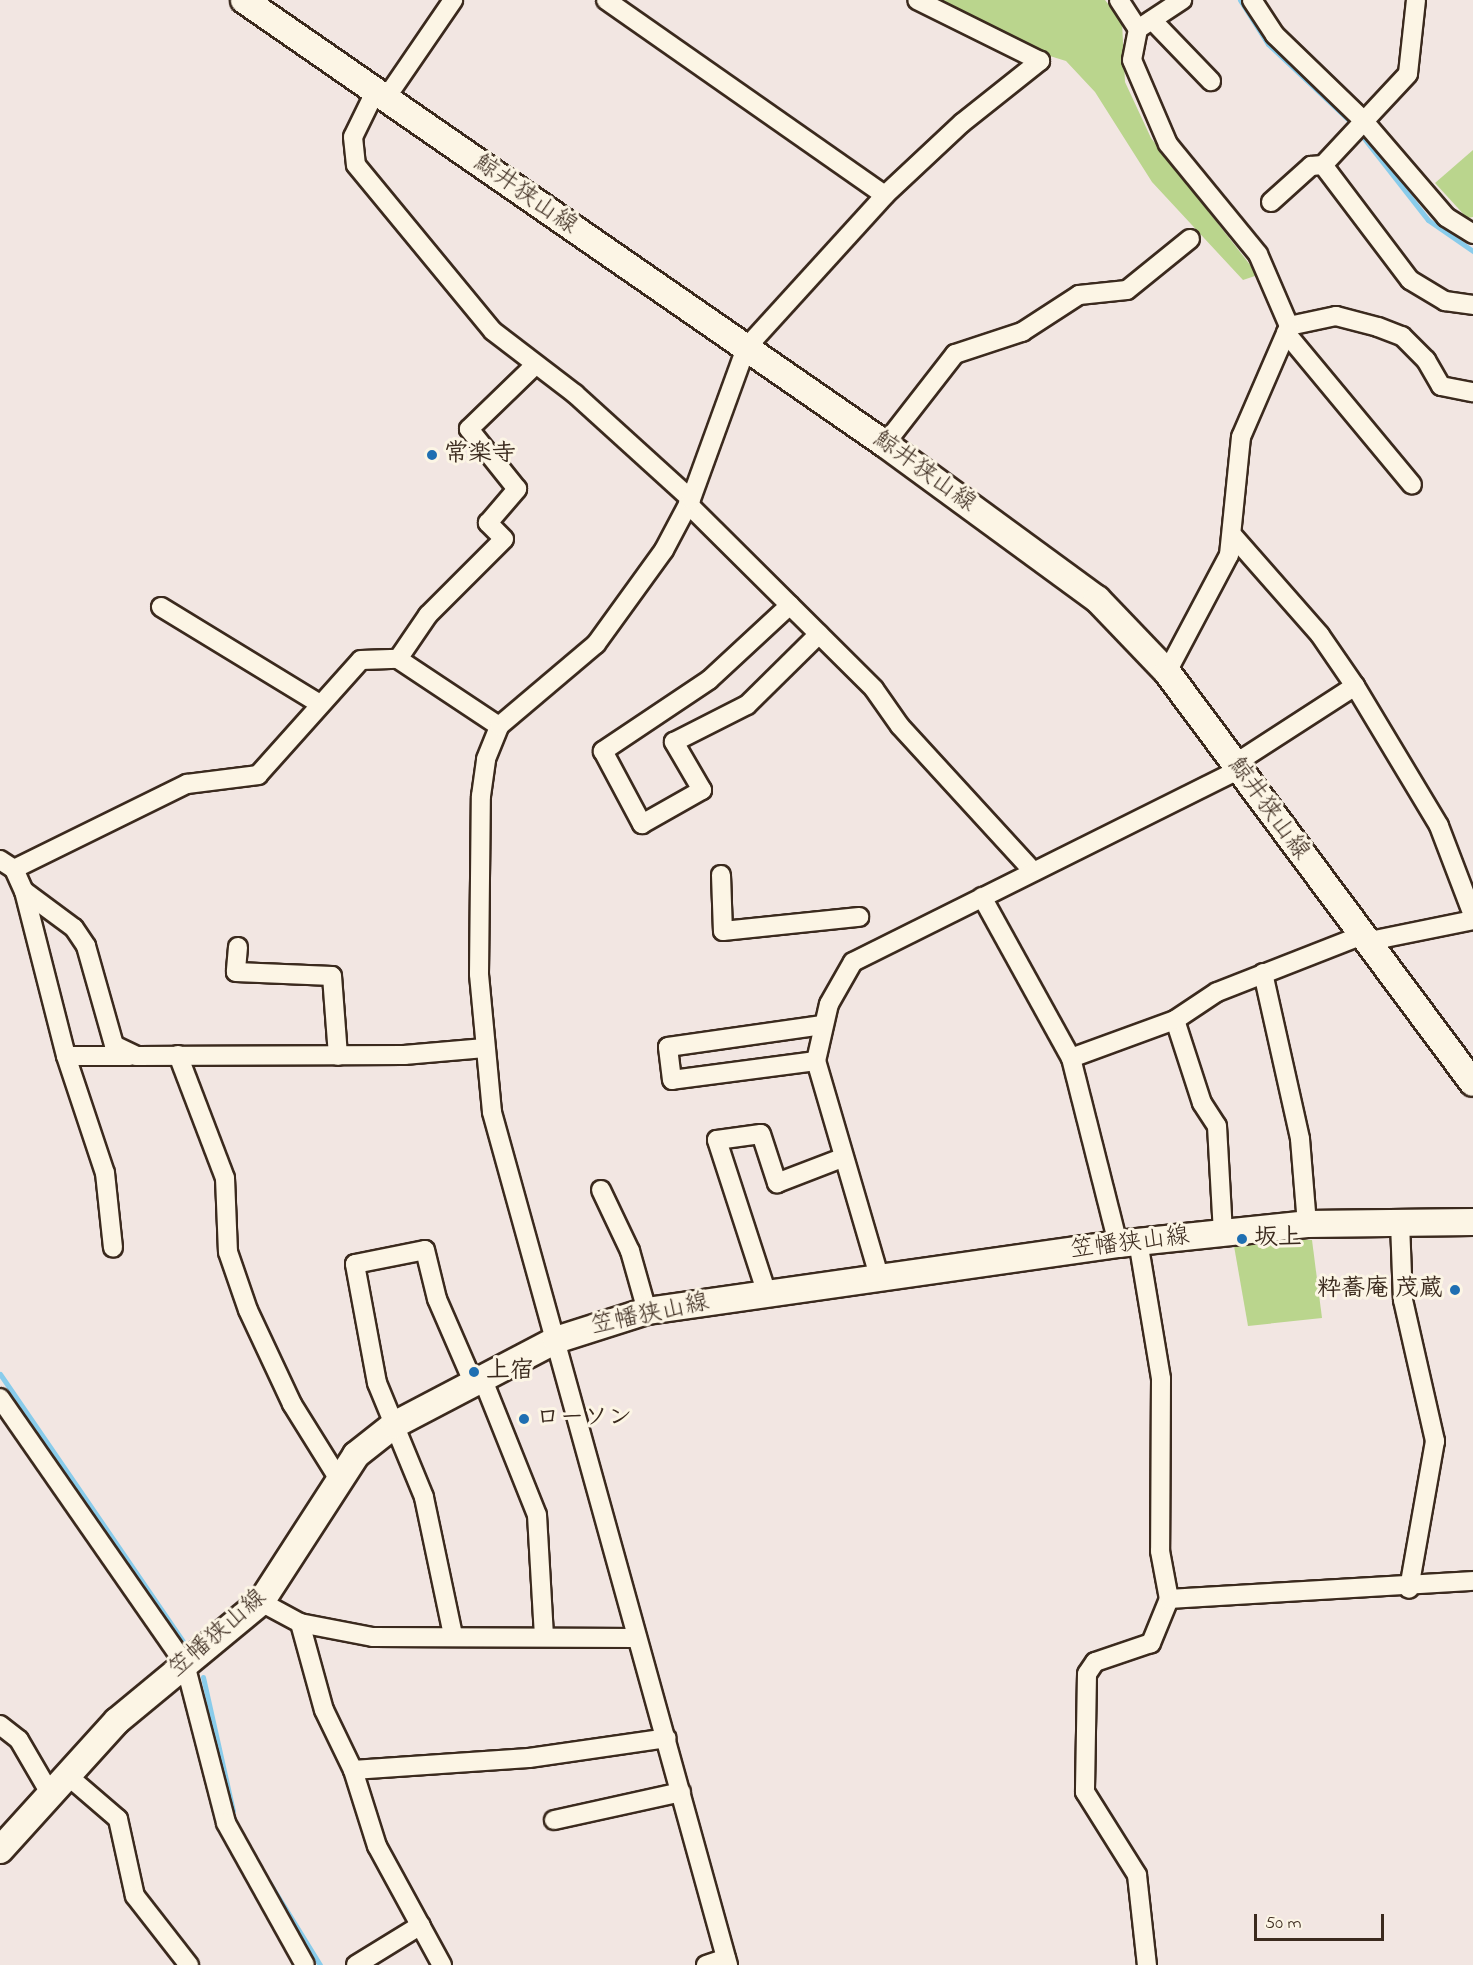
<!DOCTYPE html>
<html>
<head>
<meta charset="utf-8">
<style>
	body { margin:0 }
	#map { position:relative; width:1473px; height:1965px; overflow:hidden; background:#f2e6e2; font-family:"Indie Flower","Klee One",sans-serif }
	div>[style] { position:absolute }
	.green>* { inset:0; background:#bad58d }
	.stream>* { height:5px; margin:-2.5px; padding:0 2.5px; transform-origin:2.5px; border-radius:2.5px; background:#89cceb }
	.roads { filter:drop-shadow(2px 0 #3b2a1e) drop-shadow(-2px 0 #3b2a1e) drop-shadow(0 2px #3b2a1e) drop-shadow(0 -2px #3b2a1e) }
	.street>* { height:18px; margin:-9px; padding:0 9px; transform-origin:9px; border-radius:9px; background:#fcf5e5 }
	.secondary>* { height:26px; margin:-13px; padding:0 13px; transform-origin:13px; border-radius:13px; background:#fcf5e5 }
	.dots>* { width:16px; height:16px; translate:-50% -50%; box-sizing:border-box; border:3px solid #fcf5e5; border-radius:50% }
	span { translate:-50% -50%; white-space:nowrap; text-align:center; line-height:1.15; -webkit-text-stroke:6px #fcf5e5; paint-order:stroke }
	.street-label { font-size:24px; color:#3b2a1e }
	.poi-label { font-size:24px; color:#3b2a1e; font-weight:700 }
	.left { translate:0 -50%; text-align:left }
	.right { translate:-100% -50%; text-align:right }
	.scale { position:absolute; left:1254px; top:1914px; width:130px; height:27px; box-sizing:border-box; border:3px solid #3b2a1e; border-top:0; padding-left:8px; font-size:18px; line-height:21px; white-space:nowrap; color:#3b2a1e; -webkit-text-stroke:4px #fcf5e5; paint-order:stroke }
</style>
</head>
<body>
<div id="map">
	<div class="green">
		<i style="clip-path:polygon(937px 0,1105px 0,1122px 22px,1125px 82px,1151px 138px,1258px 275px,1243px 280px,1152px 182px,1095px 92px,1066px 61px,1024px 48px)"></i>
		<i style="clip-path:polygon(1473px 150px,1473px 217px,1467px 218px,1435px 183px)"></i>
		<i style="clip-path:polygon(1287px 1239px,1312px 1240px,1322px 1318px,1248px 1326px,1234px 1246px)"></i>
	</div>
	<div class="stream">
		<i style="left:1240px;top:0;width:52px;rotate:57.5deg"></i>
		<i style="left:1268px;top:44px;width:117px;rotate:43.3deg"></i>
		<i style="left:1363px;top:137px;width:105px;rotate:51.9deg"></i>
		<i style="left:1428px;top:220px;width:55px;rotate:34.6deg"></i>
		<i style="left:0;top:1374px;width:327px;rotate:55.6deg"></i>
		<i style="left:203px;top:1677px;width:137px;rotate:77.4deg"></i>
		<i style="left:269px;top:1882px;width:97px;rotate:58.4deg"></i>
	</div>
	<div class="roads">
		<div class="street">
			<i style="left:606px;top:0;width:340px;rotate:35deg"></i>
			<i style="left:1119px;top:0;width:35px;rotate:57deg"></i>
			<i style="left:1252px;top:0;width:42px;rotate:56.7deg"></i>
			<i style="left:1275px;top:35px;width:122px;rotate:44deg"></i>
			<i style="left:1363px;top:120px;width:128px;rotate:49.4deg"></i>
			<i style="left:1446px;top:217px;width:32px;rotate:32deg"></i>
			<i style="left:1416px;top:0;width:74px;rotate:96.2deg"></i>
			<i style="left:1408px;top:74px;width:125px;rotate:133deg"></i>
			<i style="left:1323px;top:165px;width:144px;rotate:52.9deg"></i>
			<i style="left:1410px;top:280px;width:41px;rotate:31deg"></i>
			<i style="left:1445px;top:301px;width:28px;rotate:8deg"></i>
			<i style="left:1152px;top:20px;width:85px;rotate:46deg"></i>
			<i style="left:376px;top:90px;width:52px;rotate:116.1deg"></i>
			<i style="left:353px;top:137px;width:28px;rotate:84deg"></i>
			<i style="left:356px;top:165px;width:215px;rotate:50.5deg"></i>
			<i style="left:493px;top:331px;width:103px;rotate:37.5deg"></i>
			<i style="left:575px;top:394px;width:156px;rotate:42.2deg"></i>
			<i style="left:386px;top:98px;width:119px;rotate:-55.6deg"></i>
			<i style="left:1271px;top:202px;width:54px;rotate:-42deg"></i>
			<i style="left:1311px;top:166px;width:12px;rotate:-5deg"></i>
			<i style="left:1289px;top:326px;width:48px;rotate:-12deg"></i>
			<i style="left:1336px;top:316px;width:43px;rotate:14.7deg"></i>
			<i style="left:1378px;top:327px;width:26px;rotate:21deg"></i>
			<i style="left:1402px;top:336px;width:34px;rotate:45deg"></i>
			<i style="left:1426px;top:360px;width:30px;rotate:60deg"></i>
			<i style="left:1441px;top:386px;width:33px;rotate:11deg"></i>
			<i style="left:1286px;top:333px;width:197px;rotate:50.3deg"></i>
			<i style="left:885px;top:444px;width:114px;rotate:-52.1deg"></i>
			<i style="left:955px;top:354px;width:71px;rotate:-18.2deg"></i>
			<i style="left:1022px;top:332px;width:68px;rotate:-33deg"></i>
			<i style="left:1079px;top:295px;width:48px;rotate:-5.9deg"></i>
			<i style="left:1127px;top:290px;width:81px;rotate:-39deg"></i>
			<i style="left:688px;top:504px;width:262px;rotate:44.8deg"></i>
			<i style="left:874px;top:689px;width:45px;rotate:54.9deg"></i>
			<i style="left:900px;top:726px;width:197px;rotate:47.5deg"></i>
			<i style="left:1234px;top:537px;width:130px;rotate:48.7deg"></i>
			<i style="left:1320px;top:635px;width:62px;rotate:55.5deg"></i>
			<i style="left:1355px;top:686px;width:163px;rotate:59deg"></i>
			<i style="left:1439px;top:826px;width:95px;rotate:69.1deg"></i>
			<i style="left:790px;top:605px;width:110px;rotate:137.2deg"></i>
			<i style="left:709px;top:680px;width:128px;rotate:146.2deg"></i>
			<i style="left:603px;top:751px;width:83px;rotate:61.9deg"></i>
			<i style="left:642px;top:824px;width:69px;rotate:-29.5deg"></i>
			<i style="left:702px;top:790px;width:56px;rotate:-120.3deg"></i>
			<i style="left:674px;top:742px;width:82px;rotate:-26.9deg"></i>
			<i style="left:747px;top:705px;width:101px;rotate:-44.6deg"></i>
			<i style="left:161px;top:607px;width:184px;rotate:31.4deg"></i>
			<i style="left:398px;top:659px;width:53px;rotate:-55.7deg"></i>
			<i style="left:428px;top:615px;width:107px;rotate:-45deg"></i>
			<i style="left:504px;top:539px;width:23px;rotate:-135deg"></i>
			<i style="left:488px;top:523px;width:45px;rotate:-49.5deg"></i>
			<i style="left:517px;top:489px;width:77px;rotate:-128.7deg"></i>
			<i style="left:469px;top:429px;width:91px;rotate:-44.1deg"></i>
			<i style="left:1167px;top:672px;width:132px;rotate:-62.1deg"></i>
			<i style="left:1229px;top:555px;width:119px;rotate:-84.2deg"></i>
			<i style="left:1241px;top:437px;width:121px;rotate:-66.6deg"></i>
			<i style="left:1289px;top:326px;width:78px;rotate:-113.3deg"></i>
			<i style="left:1258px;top:254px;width:142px;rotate:-129.3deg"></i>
			<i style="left:1168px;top:144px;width:91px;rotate:-113.2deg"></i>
			<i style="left:1132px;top:60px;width:32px;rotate:-79deg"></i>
			<i style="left:1138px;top:29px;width:53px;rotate:-33.4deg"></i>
			<i style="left:1236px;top:763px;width:142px;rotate:-32.9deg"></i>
			<i style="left:0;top:860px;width:17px;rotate:33deg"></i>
			<i style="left:14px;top:869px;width:24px;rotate:66deg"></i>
			<i style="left:24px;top:891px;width:170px;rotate:75.7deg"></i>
			<i style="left:66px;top:1056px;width:123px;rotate:71.6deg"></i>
			<i style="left:105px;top:1173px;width:75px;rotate:83.9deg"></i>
			<i style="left:14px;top:869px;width:193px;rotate:-26.2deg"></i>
			<i style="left:187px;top:784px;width:72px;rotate:-7.2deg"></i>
			<i style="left:258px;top:775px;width:154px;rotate:-48.2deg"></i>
			<i style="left:361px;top:660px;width:37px;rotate:-2deg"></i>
			<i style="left:398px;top:659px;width:121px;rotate:33.6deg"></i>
			<i style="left:721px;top:875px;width:56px;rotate:88deg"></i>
			<i style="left:723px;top:931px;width:137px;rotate:-5.9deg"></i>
			<i style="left:24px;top:891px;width:62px;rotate:36.5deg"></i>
			<i style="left:74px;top:928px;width:22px;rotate:56deg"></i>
			<i style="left:86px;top:946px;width:103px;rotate:74.2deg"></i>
			<i style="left:114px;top:1045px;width:25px;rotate:26deg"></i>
			<i style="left:137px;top:1056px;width:267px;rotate:-0.2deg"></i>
			<i style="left:404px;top:1055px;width:81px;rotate:-4.9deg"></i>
			<i style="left:982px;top:897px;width:184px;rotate:61.1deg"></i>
			<i style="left:1071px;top:1058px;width:192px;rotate:75.8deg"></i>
			<i style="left:1365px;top:942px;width:110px;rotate:-11.5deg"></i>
			<i style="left:238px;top:947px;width:25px;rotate:95deg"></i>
			<i style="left:236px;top:972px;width:96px;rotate:2.4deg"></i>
			<i style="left:332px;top:976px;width:80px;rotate:85.7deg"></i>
			<i style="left:1263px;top:973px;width:170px;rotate:77.4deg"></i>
			<i style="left:1300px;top:1139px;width:85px;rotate:85.3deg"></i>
			<i style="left:1175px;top:1020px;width:87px;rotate:72deg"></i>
			<i style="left:1202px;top:1103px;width:27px;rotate:57deg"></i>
			<i style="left:1217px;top:1126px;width:107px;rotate:86.8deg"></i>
			<i style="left:178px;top:1055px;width:132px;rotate:69.1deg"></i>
			<i style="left:225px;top:1178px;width:74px;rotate:87.7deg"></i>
			<i style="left:228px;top:1252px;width:61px;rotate:71deg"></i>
			<i style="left:248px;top:1310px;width:104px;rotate:64.9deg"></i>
			<i style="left:292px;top:1404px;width:87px;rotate:58.1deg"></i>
			<i style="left:66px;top:1056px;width:64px"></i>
			<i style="left:1071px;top:1058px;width:111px;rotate:-20.1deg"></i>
			<i style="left:1175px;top:1020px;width:50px;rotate:-33.7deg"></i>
			<i style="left:1217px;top:992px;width:154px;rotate:-21.4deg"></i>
			<i style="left:816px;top:1061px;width:145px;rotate:172.5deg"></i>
			<i style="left:672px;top:1080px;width:33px;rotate:-97deg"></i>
			<i style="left:668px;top:1047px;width:156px;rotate:-8.1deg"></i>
			<i style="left:601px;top:1190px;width:68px;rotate:64.6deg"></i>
			<i style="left:630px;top:1251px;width:62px;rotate:74.2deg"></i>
			<i style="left:1400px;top:1223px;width:77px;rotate:87.8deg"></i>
			<i style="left:1403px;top:1300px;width:145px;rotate:77.2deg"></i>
			<i style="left:1435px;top:1441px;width:150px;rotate:100deg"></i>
			<i style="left:1138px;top:1241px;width:140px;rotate:80.5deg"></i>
			<i style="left:1161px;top:1379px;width:172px;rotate:90.3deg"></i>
			<i style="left:1160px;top:1551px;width:49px;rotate:79.4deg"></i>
			<i style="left:1169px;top:1599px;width:48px;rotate:112.2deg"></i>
			<i style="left:1151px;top:1643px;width:59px;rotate:161.3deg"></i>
			<i style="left:1095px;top:1662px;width:14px;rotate:124deg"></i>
			<i style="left:1087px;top:1674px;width:118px;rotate:91deg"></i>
			<i style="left:1085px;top:1792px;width:98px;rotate:57.9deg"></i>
			<i style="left:1137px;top:1875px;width:91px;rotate:83.7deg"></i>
			<i style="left:879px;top:1276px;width:224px;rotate:-106.3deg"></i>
			<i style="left:816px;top:1061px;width:58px;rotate:-77.2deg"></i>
			<i style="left:829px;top:1004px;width:48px;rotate:-60.3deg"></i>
			<i style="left:853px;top:962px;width:432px;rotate:-26.5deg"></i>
			<i style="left:767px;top:1294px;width:162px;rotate:-108deg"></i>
			<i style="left:717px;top:1140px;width:44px;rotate:-7.8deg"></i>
			<i style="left:761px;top:1134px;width:52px;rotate:71.9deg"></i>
			<i style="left:777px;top:1183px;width:70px;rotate:-21deg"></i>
			<i style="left:483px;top:1380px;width:145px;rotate:68.2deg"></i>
			<i style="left:537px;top:1515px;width:120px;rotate:86.7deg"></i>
			<i style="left:0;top:1398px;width:324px;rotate:55.2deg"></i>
			<i style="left:185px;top:1664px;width:164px;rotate:75.5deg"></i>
			<i style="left:226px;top:1823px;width:162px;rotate:60.9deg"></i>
			<i style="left:1169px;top:1599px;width:305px;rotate:-3.4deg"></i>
			<i style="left:261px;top:1602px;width:44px;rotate:28.3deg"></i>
			<i style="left:300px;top:1623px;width:74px;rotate:10.9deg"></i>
			<i style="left:373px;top:1637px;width:263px;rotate:0.2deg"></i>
			<i style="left:300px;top:1623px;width:90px;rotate:74.6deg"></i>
			<i style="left:324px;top:1710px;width:67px;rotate:64.2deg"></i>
			<i style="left:353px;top:1770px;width:80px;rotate:72.5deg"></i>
			<i style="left:377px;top:1846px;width:136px;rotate:61.4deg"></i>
			<i style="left:453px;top:1635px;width:141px;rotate:-101.9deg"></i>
			<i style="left:424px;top:1497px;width:123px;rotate:-112.4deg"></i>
			<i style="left:377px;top:1383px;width:121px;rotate:-100.5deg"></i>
			<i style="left:355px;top:1264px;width:71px;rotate:-11.3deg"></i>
			<i style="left:425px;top:1250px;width:50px;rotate:76.2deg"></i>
			<i style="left:437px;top:1299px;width:93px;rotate:66.5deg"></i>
			<i style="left:0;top:1725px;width:24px;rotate:38deg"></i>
			<i style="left:19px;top:1740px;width:64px;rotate:59.8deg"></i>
			<i style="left:353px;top:1770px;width:176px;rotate:-3.9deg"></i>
			<i style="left:529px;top:1758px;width:139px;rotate:-8.2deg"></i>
			<i style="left:68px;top:1776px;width:66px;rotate:40.7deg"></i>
			<i style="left:118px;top:1819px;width:79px;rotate:77.6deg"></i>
			<i style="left:135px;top:1896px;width:88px;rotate:52deg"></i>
			<i style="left:554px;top:1820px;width:130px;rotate:-12.4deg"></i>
			<i style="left:356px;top:1965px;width:76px;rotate:-31.6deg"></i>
			<i style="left:706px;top:1965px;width:21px;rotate:-19deg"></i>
			<i style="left:728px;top:1965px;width:885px;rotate:-105.47deg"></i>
			<i style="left:492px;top:1112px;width:139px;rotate:-95.4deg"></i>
			<i style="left:479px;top:974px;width:178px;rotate:-89.4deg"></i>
			<i style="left:481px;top:796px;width:37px;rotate:-82deg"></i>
			<i style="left:486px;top:759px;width:35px;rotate:-68deg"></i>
			<i style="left:499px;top:726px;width:127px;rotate:-40.2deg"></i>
			<i style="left:596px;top:644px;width:116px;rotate:-54.1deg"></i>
			<i style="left:664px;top:550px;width:58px;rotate:-62.1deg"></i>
			<i style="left:691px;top:499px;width:161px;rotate:-70deg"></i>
			<i style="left:746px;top:348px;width:207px;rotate:-47.7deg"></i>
			<i style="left:885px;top:195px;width:105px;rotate:-43.1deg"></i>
			<i style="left:962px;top:123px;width:100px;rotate:-38.5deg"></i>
			<i style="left:1040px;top:61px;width:137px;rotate:-153.6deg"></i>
		</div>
		<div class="secondary">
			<i style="left:244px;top:0;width:780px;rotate:34.71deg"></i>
			<i style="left:885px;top:444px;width:263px;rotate:36.2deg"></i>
			<i style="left:1097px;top:599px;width:101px;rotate:46.2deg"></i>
			<i style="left:1167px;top:672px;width:512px;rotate:53.33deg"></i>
			<i style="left:0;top:1850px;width:174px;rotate:-47.8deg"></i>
			<i style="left:117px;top:1721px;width:187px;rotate:-39.6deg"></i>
			<i style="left:261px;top:1602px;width:175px;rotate:-57.1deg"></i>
			<i style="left:356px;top:1455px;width:48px;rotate:-38.3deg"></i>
			<i style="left:394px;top:1425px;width:183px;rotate:-27.7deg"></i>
			<i style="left:556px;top:1340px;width:96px;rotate:-17.7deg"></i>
			<i style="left:647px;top:1311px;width:476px;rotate:-8.1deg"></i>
			<i style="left:1118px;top:1244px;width:190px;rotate:-6deg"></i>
			<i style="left:1307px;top:1224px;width:166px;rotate:-0.7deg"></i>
		</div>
	</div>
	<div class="dots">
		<i style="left:432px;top:455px;background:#1f6fb2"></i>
		<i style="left:1242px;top:1239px;background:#1f6fb2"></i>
		<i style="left:1455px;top:1290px;background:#1f6fb2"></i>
		<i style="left:474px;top:1372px;background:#1f6fb2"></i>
		<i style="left:524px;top:1419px;background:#1f6fb2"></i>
	</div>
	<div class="street-label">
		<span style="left:525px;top:195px;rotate:35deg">鯨井狭山線</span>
		<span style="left:924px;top:472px;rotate:36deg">鯨井狭山線</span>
		<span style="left:1268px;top:809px;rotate:54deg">鯨井狭山線</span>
		<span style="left:1130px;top:1244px;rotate:-7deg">笠幡狭山線</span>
		<span style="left:650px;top:1315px;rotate:-12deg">笠幡狭山線</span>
		<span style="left:218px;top:1634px;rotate:-41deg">笠幡狭山線</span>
	</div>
	<div class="poi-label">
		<span class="left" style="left:444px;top:455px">常楽寺</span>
		<span class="left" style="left:1254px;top:1239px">坂上</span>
		<span class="right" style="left:1443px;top:1290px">粋蕎庵 茂蔵</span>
		<span class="left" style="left:486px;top:1372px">上宿</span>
		<span class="left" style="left:536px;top:1419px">ローソン</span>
	</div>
	<div class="scale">50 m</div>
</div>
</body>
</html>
